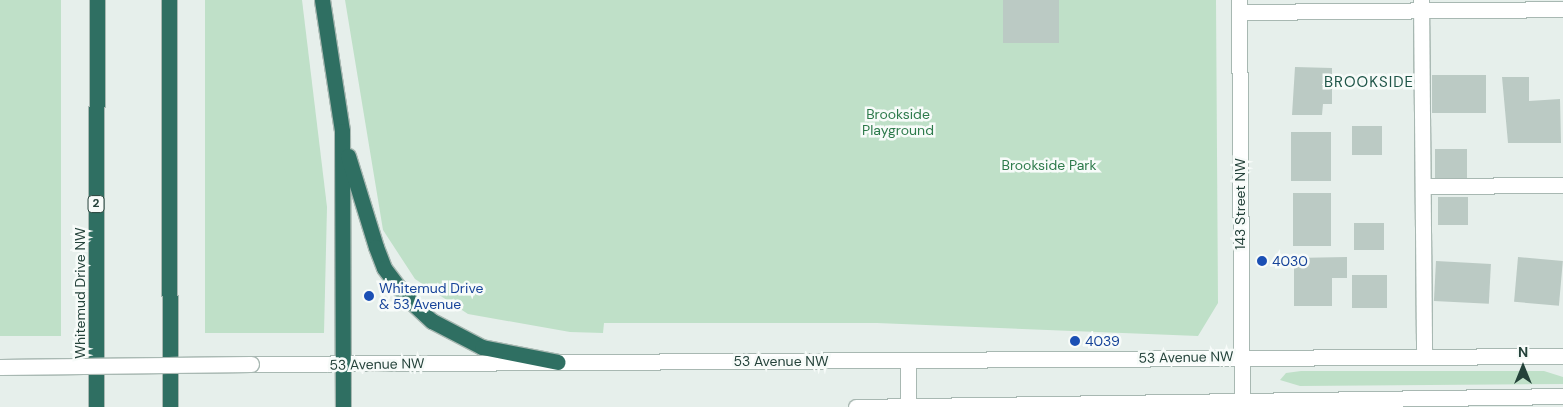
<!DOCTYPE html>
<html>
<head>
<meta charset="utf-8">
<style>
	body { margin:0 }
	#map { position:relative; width:1563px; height:407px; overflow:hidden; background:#e6efeb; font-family:"DM Sans",sans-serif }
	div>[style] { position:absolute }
	.green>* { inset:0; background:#bfe0c8; transform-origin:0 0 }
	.building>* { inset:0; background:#bbcac4; transform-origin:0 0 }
	.roads { filter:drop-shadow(1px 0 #a8b8b2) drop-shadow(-1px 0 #a8b8b2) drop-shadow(0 1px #a8b8b2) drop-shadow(0 -1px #a8b8b2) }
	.minor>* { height:15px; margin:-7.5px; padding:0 7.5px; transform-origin:7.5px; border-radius:7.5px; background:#fff }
	.highway>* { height:15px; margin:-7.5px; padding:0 7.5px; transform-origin:7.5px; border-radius:7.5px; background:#2f6f62 }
	.bridges { filter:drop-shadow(1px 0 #a8b8b2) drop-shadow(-1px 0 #a8b8b2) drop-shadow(0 1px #a8b8b2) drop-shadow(0 -1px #a8b8b2) }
	.minor-bridge>* { height:15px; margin:-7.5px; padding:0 7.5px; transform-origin:7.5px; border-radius:7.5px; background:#fff }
	.dots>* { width:14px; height:14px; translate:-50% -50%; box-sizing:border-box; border:2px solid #f7fbf9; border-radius:50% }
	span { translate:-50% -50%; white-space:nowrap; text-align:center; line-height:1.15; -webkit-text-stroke:5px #f7fbf9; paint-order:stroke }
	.shield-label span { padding:1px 4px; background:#f7fbf9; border:1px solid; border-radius:4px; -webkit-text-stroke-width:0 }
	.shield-label { font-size:12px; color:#24423a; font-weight:700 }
	.park-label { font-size:14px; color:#2d7a4b }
	.street-label { font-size:14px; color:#24423a }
	.transit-label { font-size:14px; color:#164399 }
	.left { translate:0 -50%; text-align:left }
	.neighbourhood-label { font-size:15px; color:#1f5548; letter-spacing:1px }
	.north { position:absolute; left:1498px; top:342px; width:50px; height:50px; -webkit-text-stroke:4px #f7fbf9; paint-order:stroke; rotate:0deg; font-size:14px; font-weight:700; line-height:20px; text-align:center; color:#24423a }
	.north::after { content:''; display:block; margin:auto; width:18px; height:22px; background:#24423a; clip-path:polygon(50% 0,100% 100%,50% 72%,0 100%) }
</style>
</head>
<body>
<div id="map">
	<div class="green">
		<i style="left:0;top:0;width:61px;height:336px"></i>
		<i style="clip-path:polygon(205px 0,302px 0,327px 207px,324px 333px,205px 333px)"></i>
		<i style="clip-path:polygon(345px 0,1216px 0,1218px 303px,1198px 336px,877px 323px,604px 323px,603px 333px,570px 332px,468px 314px,415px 279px,383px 230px)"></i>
		<i style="clip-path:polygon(1301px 371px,1544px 371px,1563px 377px,1563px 384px,1300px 386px,1280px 380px,1286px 373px)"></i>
	</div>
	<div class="building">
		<i style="left:1003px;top:0;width:56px;height:43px"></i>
		<i style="clip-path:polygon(1295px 67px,1332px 68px,1332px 104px,1323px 104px,1322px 115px,1292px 115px)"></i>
		<i style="left:1432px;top:75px;width:54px;height:38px"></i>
		<i style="clip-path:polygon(1502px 77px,1529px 77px,1529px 101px,1560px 99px,1561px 143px,1508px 143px)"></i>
		<i style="left:1382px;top:126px;width:29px;height:30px;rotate:90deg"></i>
		<i style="left:1291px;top:132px;width:40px;height:49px"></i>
		<i style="left:1435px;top:149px;width:32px;height:29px"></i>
		<i style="left:1293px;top:193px;width:38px;height:53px"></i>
		<i style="left:1438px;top:197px;width:30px;height:28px"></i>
		<i style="left:1354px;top:223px;width:30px;height:27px"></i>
		<i style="clip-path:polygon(1347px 257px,1347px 278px,1332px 278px,1332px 306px,1294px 306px,1294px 258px)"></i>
		<i style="left:1518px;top:257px;width:45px;height:45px;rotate:5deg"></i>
		<i style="left:1436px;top:261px;width:55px;height:40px;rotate:3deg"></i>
		<i style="left:1352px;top:275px;width:35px;height:33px"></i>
	</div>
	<div class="roads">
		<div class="minor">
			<i style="left:1239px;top:0;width:407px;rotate:89.6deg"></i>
			<i style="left:1421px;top:0;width:356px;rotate:89.5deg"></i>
			<i style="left:1239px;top:12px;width:324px;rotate:-0.5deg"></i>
			<i style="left:1423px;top:186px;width:140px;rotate:-0.4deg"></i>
			<i style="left:251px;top:364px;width:1312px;rotate:-0.35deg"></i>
			<i style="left:856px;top:407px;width:707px;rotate:-0.89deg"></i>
			<i style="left:908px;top:407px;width:47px;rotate:-90deg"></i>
		</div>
		<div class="highway">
			<i style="left:169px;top:0;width:407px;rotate:89.9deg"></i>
			<i style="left:322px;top:0;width:133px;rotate:81.3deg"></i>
			<i style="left:342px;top:131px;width:276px;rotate:89.8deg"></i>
			<i style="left:348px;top:156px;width:95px;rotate:72.9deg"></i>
			<i style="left:376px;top:247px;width:22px;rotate:69deg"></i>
			<i style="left:384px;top:268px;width:38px;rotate:53deg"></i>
			<i style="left:407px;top:298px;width:34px;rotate:43deg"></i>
			<i style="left:432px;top:321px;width:56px;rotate:27.5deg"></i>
			<i style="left:482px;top:347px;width:77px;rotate:11.2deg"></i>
			<i style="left:96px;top:407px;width:407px;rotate:-89.9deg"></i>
		</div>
	</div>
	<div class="bridges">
		<div class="minor-bridge">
			<i style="left:0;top:367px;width:251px;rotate:-0.7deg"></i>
		</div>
	</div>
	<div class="dots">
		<i style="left:1262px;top:261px;background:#1a4fb4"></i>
		<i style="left:369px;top:296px;background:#1a4fb4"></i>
		<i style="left:1075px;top:341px;background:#1a4fb4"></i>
	</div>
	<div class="shield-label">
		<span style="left:96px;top:204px">2</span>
	</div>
	<div class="park-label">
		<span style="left:898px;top:122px">Brookside<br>Playground</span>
		<span style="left:1049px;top:165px">Brookside Park</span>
	</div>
	<div class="street-label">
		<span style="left:1240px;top:204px;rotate:-90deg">143 Street NW</span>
		<span style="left:80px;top:293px;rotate:-90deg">Whitemud Drive NW</span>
		<span style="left:1186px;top:357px;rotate:-1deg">53 Avenue NW</span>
		<span style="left:781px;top:361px">53 Avenue NW</span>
		<span style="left:377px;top:364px;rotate:-1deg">53 Avenue NW</span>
	</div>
	<div class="transit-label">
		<span class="left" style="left:1272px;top:261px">4030</span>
		<span class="left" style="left:379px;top:296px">Whitemud Drive<br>&amp; 53 Avenue</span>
		<span class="left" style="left:1085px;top:341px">4039</span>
	</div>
	<div class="neighbourhood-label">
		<span style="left:1369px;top:83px">BROOKSIDE</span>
	</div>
	<div class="north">N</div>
</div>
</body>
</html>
